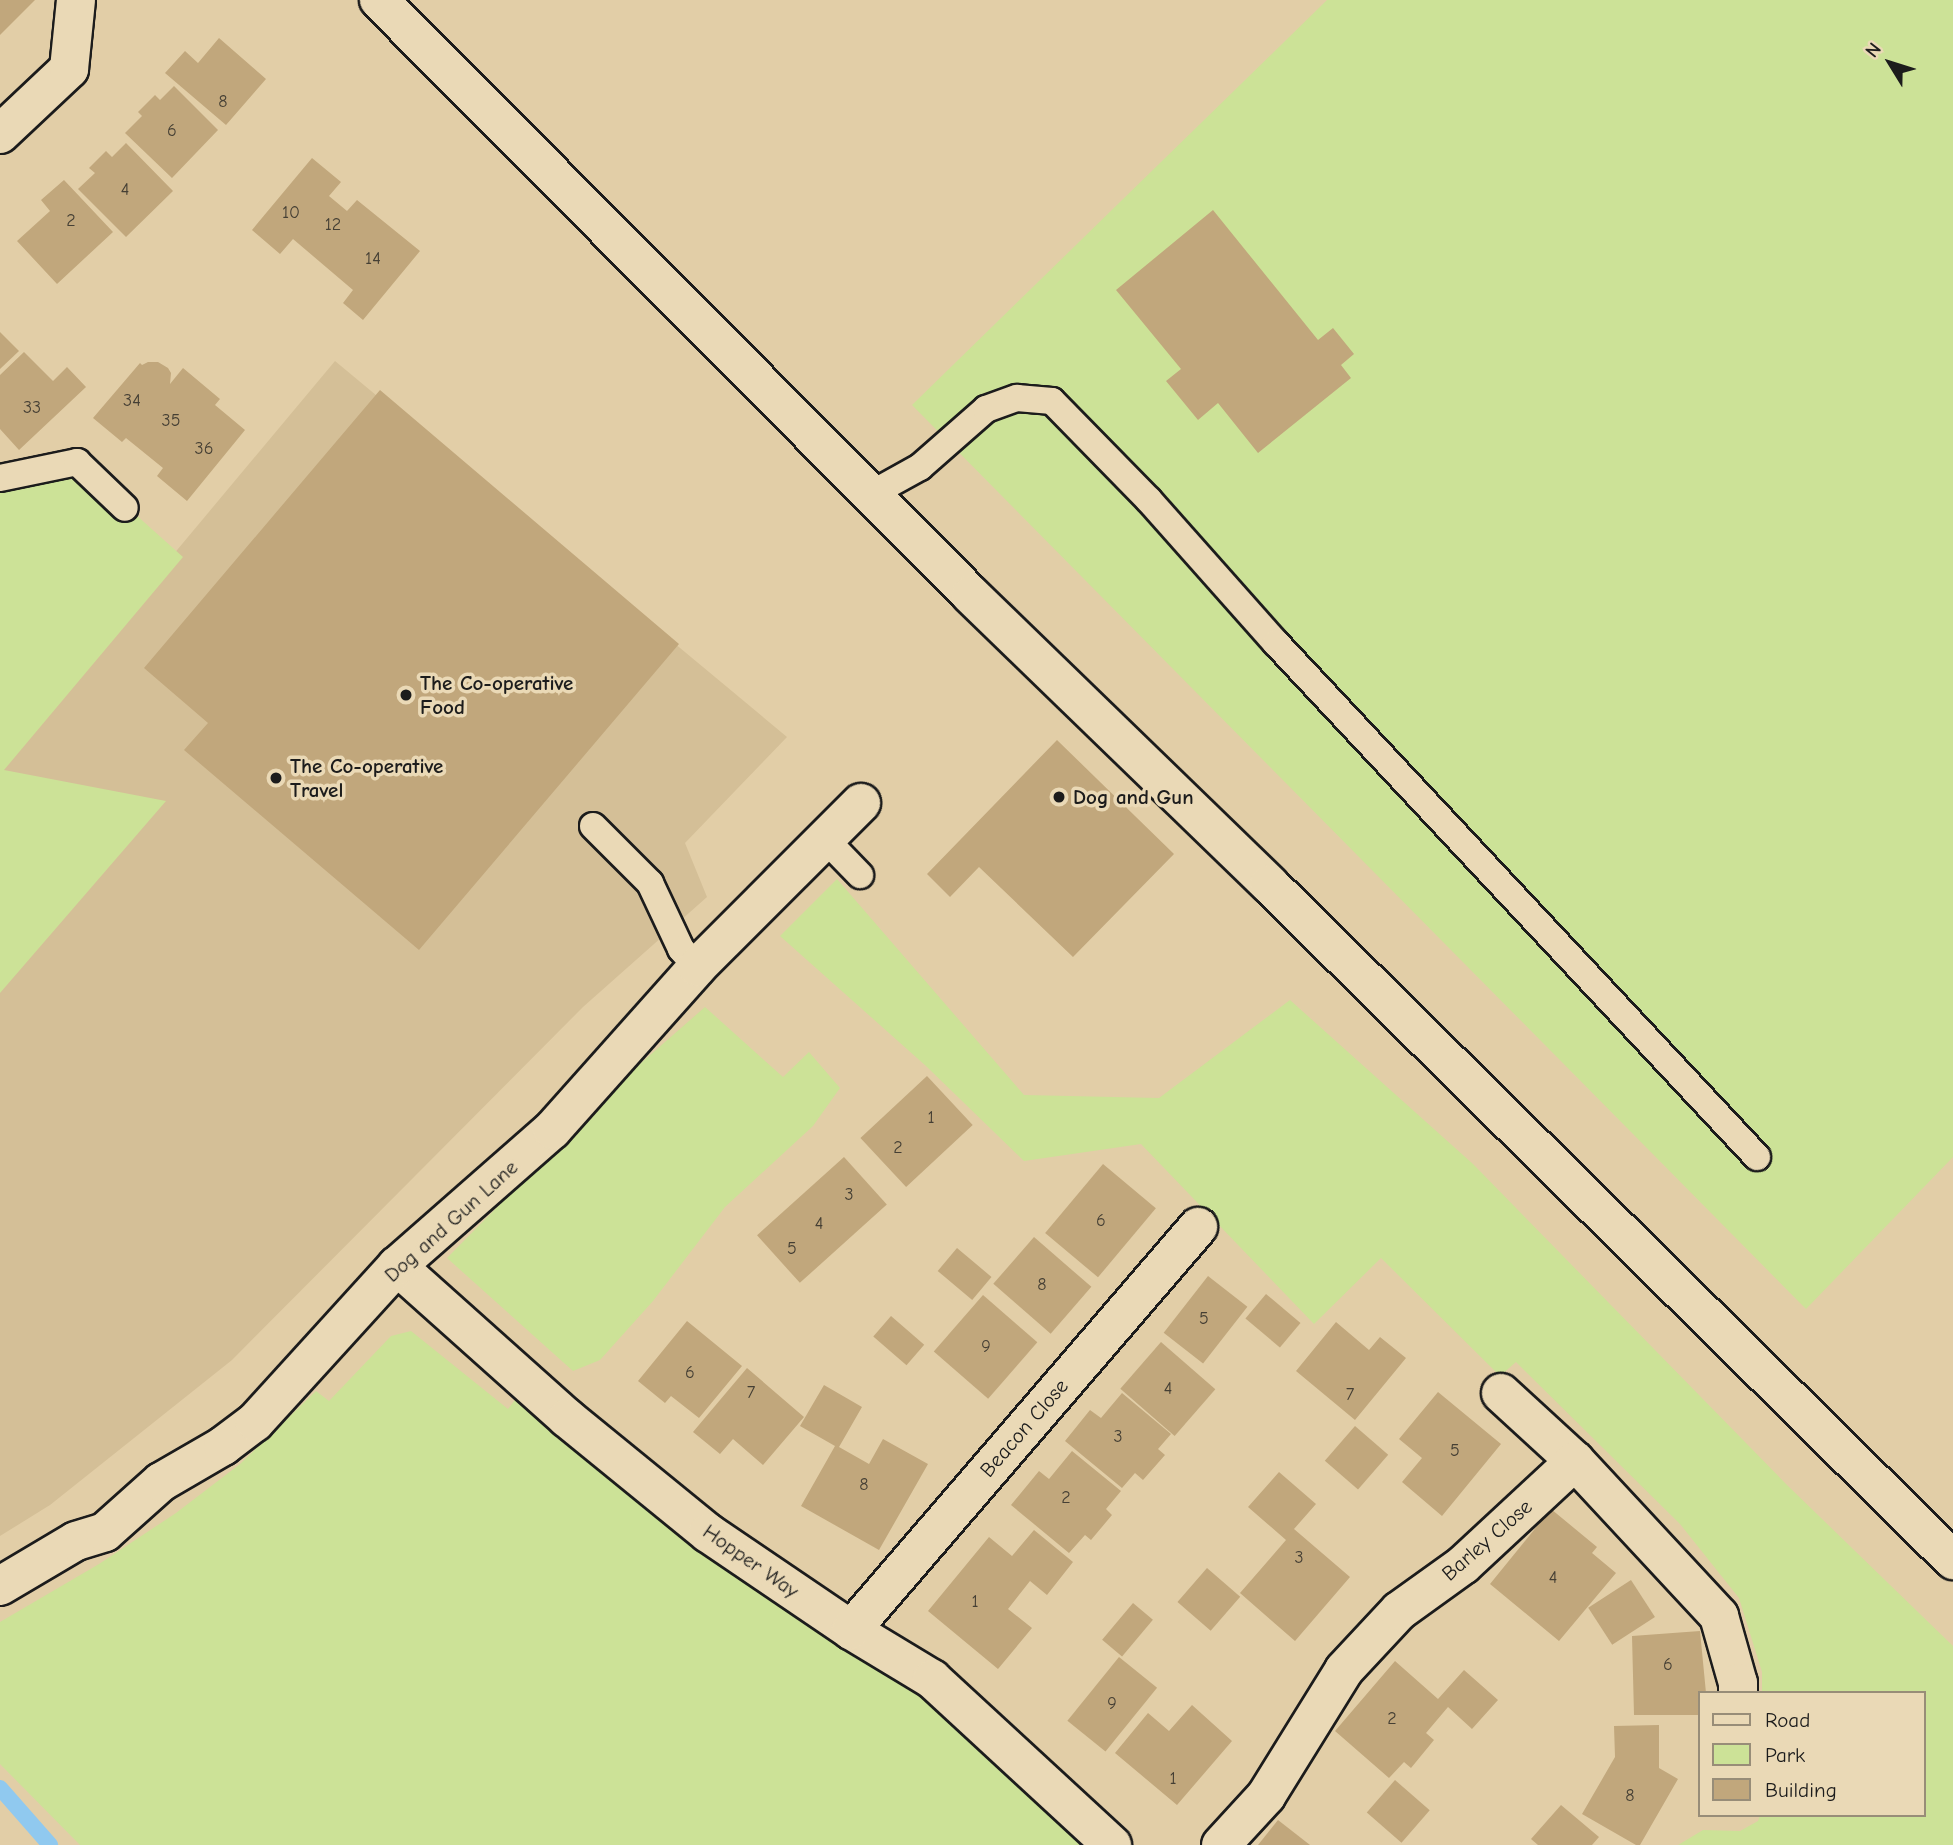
<!DOCTYPE html>
<html>
<head>
<meta charset="utf-8">
<style>
	body { margin:0 }
	#map { position:relative; width:1953px; height:1845px; overflow:hidden; background:#e2cea7; font-family:"Comic Neue",sans-serif }
	div>[style] { position:absolute }
	.built>* { inset:0; background:#d4bf97 }
	.green>* { inset:0; background:#cce297 }
	.stream>* { height:16px; margin:-8px; padding:0 8px; transform-origin:8px; border-radius:8px; background:#90c9ef }
	.building>* { inset:0; background:#c1a77c; transform-origin:0 0 }
	.roads { filter:drop-shadow(2px 0 #1c1c1c) drop-shadow(-2px 0 #1c1c1c) drop-shadow(0 2px #1c1c1c) drop-shadow(0 -2px #1c1c1c) }
	.lane>* { height:26px; margin:-13px; padding:0 13px; transform-origin:13px; border-radius:13px; background:#ead9b6 }
	.street>* { height:38px; margin:-19px; padding:0 19px; transform-origin:19px; border-radius:19px; background:#ead9b6 }
	.primary>* { height:38px; margin:-19px; padding:0 19px; transform-origin:19px; border-radius:19px; background:#ead9b6 }
	.dots>* { width:19px; height:19px; translate:-50% -50%; box-sizing:border-box; border:4px solid #ead9b6; border-radius:50% }
	span { translate:-50% -50%; white-space:nowrap; text-align:center; line-height:1.15; -webkit-text-stroke:7px #ead9b6; paint-order:stroke }
	.number-label { font-size:18px; color:#453f34 }
	.number-label span { -webkit-text-stroke-width:0 }
	.poi-label { font-size:21px; color:#1c1c1c; font-weight:700 }
	.left { translate:0 -50%; text-align:left }
	.street-label { font-size:21px; color:#1c1c1c }
	.legend { position:absolute; left:1698px; top:1691px; width:228px; height:126px; box-sizing:border-box; background:#ead9b6; border:2px solid #988d78; margin:0; padding:9px 12px; list-style:none; font-size:21px; color:#1c1c1c }
	.legend li { display:flex; align-items:center; gap:14px; height:35px }
	.legend b { width:35px; border:2px solid #988d78 }
	.north { position:absolute; left:1855px; top:28px; width:70px; height:70px; -webkit-text-stroke:5px #ead9b6; paint-order:stroke; rotate:308deg; font-size:19px; font-weight:700; line-height:28px; text-align:center; color:#1c1c1c }
	.north::after { content:''; display:block; margin:auto; width:24px; height:32px; background:#1c1c1c; clip-path:polygon(50% 0,100% 100%,50% 72%,0 100%) }
</style>
</head>
<body>
<div id="map">
	<div class="built">
		<i style="clip-path:polygon(335px 361px,787px 737px,685px 843px,707px 897px,583px 1007px,232px 1360px,50px 1505px,0 1536px,0 762px)"></i>
	</div>
	<div class="green">
		<i style="clip-path:polygon(1327px 0,1953px 0,1953px 1157px,1806px 1309px,912px 405px)"></i>
		<i style="clip-path:polygon(77px 462px,183px 557px,4px 770px,166px 801px,0 993px,0 478px)"></i>
		<i style="clip-path:polygon(837px 879px,1024px 1095px,1159px 1098px,1290px 1000px,1473px 1164px,1786px 1484px,1953px 1646px,1953px 1845px,1678px 1845px,1703px 1830px,1740px 1831px,1758px 1821px,1760px 1815px,1923px 1815px,1923px 1693px,1762px 1693px,1762px 1672px,1739px 1598px,1680px 1524px,1516px 1362px,1500px 1376px,1381px 1258px,1314px 1324px,1141px 1144px,1024px 1161px,926px 1066px,780px 936px)"></i>
		<i style="clip-path:polygon(705px 1007px,783px 1077px,809px 1052px,840px 1088px,813px 1126px,725px 1207px,653px 1301px,600px 1360px,573px 1371px,447px 1258px,625px 1077px)"></i>
		<i style="clip-path:polygon(411px 1331px,508px 1409px,518px 1396px,564px 1442px,697px 1551px,934px 1702px,1083px 1845px,80px 1845px,0 1764px,0 1622px,99px 1564px,176px 1513px,240px 1464px,316px 1391px,329px 1401px,391px 1336px)"></i>
	</div>
	<div class="stream">
		<i style="left:0;top:1788px;width:76px;rotate:48.7deg"></i>
	</div>
	<div class="building">
		<i style="clip-path:polygon(0 0,35px 0,0 35px)"></i>
		<i style="clip-path:polygon(219px 38px,266px 79px,226px 125px,165px 73px,185px 51px,198px 63px)"></i>
		<i style="clip-path:polygon(174px 86px,218px 130px,172px 178px,125px 133px,142px 116px,138px 112px,155px 95px,160px 100px)"></i>
		<i style="clip-path:polygon(126px 143px,173px 191px,126px 237px,78px 189px,95px 173px,89px 168px,106px 151px,112px 157px)"></i>
		<i style="clip-path:polygon(312px 158px,341px 182px,329px 196px,347px 211px,357px 200px,420px 251px,363px 320px,343px 303px,353px 290px,293px 239px,280px 254px,252px 230px)"></i>
		<i style="clip-path:polygon(64px 180px,113px 232px,57px 284px,17px 241px,50px 211px,41px 200px)"></i>
		<i style="clip-path:polygon(1213px 210px,1318px 340px,1333px 328px,1354px 354px,1341px 365px,1351px 378px,1258px 453px,1218px 403px,1198px 420px,1166px 381px,1181px 369px,1116px 290px)"></i>
		<i style="clip-path:polygon(0 332px,19px 351px,0 369px)"></i>
		<i style="clip-path:polygon(24px 352px,53px 381px,67px 367px,86px 387px,19px 450px,0 429px,0 375px)"></i>
		<i style="clip-path:polygon(148px 362px,158px 362px,168px 368px,171px 373px,170px 384px,183px 368px,220px 399px,215px 405px,245px 430px,187px 501px,157px 476px,163px 468px,126px 438px,122px 442px,93px 418px,140px 363px,142px 365px)"></i>
		<i style="clip-path:polygon(380px 390px,679px 644px,419px 950px,184px 750px,208px 723px,144px 668px)"></i>
		<i style="clip-path:polygon(1057px 740px,1174px 854px,1073px 957px,979px 867px,950px 897px,927px 874px)"></i>
		<i style="left:927px;top:1076px;width:67px;height:91px;rotate:47deg"></i>
		<i style="left:844px;top:1157px;width:64px;height:117px;rotate:48deg"></i>
		<i style="left:1103px;top:1164px;width:69px;height:90px;rotate:40deg"></i>
		<i style="left:1034px;top:1237px;width:76px;height:62px;rotate:41deg"></i>
		<i style="left:957px;top:1248px;width:45px;height:30px;rotate:40deg"></i>
		<i style="left:1208px;top:1276px;width:50px;height:72px;rotate:38deg"></i>
		<i style="left:1266px;top:1294px;width:45px;height:32px;rotate:40deg"></i>
		<i style="left:983px;top:1295px;width:72px;height:75px;rotate:41deg"></i>
		<i style="left:891px;top:1316px;width:44px;height:27px;rotate:41deg"></i>
		<i style="clip-path:polygon(687px 1321px,742px 1366px,699px 1418px,671px 1396px,665px 1403px,638px 1381px)"></i>
		<i style="clip-path:polygon(1336px 1322px,1369px 1350px,1380px 1337px,1406px 1358px,1355px 1420px,1296px 1371px)"></i>
		<i style="left:1161px;top:1342px;width:72px;height:62px;rotate:41deg"></i>
		<i style="clip-path:polygon(747px 1368px,804px 1417px,763px 1465px,733px 1439px,720px 1454px,693px 1432px)"></i>
		<i style="clip-path:polygon(824px 1385px,862px 1407px,839px 1447px,869px 1464px,883px 1439px,928px 1464px,879px 1550px,801px 1506px,835px 1446px,800px 1426px)"></i>
		<i style="clip-path:polygon(1438px 1392px,1501px 1444px,1442px 1516px,1402px 1482px,1422px 1458px,1399px 1439px)"></i>
		<i style="clip-path:polygon(1122px 1393px,1171px 1434px,1158px 1449px,1165px 1455px,1143px 1480px,1135px 1473px,1122px 1488px,1065px 1441px,1090px 1410px,1101px 1418px)"></i>
		<i style="left:1355px;top:1426px;width:44px;height:46px;rotate:41deg"></i>
		<i style="clip-path:polygon(1072px 1451px,1121px 1491px,1106px 1509px,1112px 1515px,1091px 1540px,1085px 1535px,1069px 1553px,1011px 1505px,1039px 1471px,1049px 1479px)"></i>
		<i style="clip-path:polygon(1279px 1472px,1316px 1504px,1294px 1529px,1350px 1577px,1295px 1641px,1240px 1593px,1286px 1540px,1248px 1507px)"></i>
		<i style="clip-path:polygon(1551px 1509px,1597px 1547px,1592px 1553px,1616px 1573px,1559px 1641px,1490px 1584px)"></i>
		<i style="clip-path:polygon(1034px 1530px,1073px 1562px,1047px 1595px,1030px 1581px,1008px 1609px,1032px 1628px,998px 1669px,928px 1611px,989px 1537px,1012px 1556px)"></i>
		<i style="left:1207px;top:1568px;width:44px;height:45px;rotate:41deg"></i>
		<i style="left:1631px;top:1580px;width:44px;height:51px;rotate:57deg"></i>
		<i style="left:1133px;top:1603px;width:26px;height:48px;rotate:40deg"></i>
		<i style="clip-path:polygon(1700px 1631px,1706px 1693px,1699px 1693px,1699px 1715px,1634px 1715px,1632px 1636px)"></i>
		<i style="left:1119px;top:1657px;width:49px;height:82px;rotate:39deg"></i>
		<i style="clip-path:polygon(1395px 1661px,1438px 1699px,1464px 1670px,1498px 1700px,1472px 1729px,1448px 1707px,1426px 1733px,1434px 1740px,1411px 1768px,1404px 1762px,1389px 1778px,1335px 1731px)"></i>
		<i style="clip-path:polygon(1192px 1705px,1232px 1741px,1177px 1805px,1115px 1753px,1148px 1713px,1169px 1731px)"></i>
		<i style="clip-path:polygon(1659px 1725px,1659px 1768px,1678px 1779px,1640px 1845px,1636px 1845px,1582px 1814px,1615px 1757px,1614px 1726px)"></i>
		<i style="left:1395px;top:1780px;width:46px;height:43px;rotate:41deg"></i>
		<i style="clip-path:polygon(1561px 1805px,1599px 1837px,1592px 1845px,1538px 1845px,1531px 1839px)"></i>
		<i style="clip-path:polygon(1278px 1820px,1310px 1845px,1258px 1845px)"></i>
	</div>
	<div class="roads">
		<div class="lane">
			<i style="left:0;top:478px;width:79px;rotate:-11.7deg"></i>
			<i style="left:77px;top:462px;width:66px;rotate:43.8deg"></i>
			<i style="left:873px;top:493px;width:54px;rotate:-29deg"></i>
			<i style="left:920px;top:467px;width:88px;rotate:-41.3deg"></i>
			<i style="left:986px;top:409px;width:33px;rotate:-20deg"></i>
			<i style="left:1017px;top:398px;width:35px;rotate:5deg"></i>
			<i style="left:1052px;top:401px;width:139px;rotate:45.6deg"></i>
			<i style="left:1149px;top:500px;width:191px;rotate:48.4deg"></i>
			<i style="left:1276px;top:643px;width:704px;rotate:46.9deg"></i>
			<i style="left:593px;top:826px;width:81px;rotate:45deg"></i>
			<i style="left:650px;top:883px;width:73px;rotate:64.8deg"></i>
			<i style="left:681px;top:949px;width:24px;rotate:48deg"></i>
			<i style="left:826px;top:840px;width:49px;rotate:45.8deg"></i>
		</div>
		<div class="street">
			<i style="left:0;top:134px;width:95px;rotate:-43.3deg"></i>
			<i style="left:69px;top:69px;width:69px;rotate:-84.2deg"></i>
			<i style="left:397px;top:1266px;width:228px;rotate:41.8deg"></i>
			<i style="left:567px;top:1418px;width:182px;rotate:39.2deg"></i>
			<i style="left:708px;top:1533px;width:173px;rotate:34.1deg"></i>
			<i style="left:851px;top:1630px;width:95px;rotate:31.2deg"></i>
			<i style="left:932px;top:1679px;width:245px;rotate:42.7deg"></i>
			<i style="left:1501px;top:1393px;width:100px;rotate:42.6deg"></i>
			<i style="left:0;top:1586px;width:88px;rotate:-30.6deg"></i>
			<i style="left:76px;top:1541px;width:30px;rotate:-17deg"></i>
			<i style="left:105px;top:1532px;width:75px;rotate:-41.8deg"></i>
			<i style="left:161px;top:1482px;width:72px;rotate:-30.1deg"></i>
			<i style="left:223px;top:1446px;width:40px;rotate:-37deg"></i>
			<i style="left:255px;top:1422px;width:211px;rotate:-47.7deg"></i>
			<i style="left:397px;top:1266px;width:206px;rotate:-41.3deg"></i>
			<i style="left:552px;top:1130px;width:218px;rotate:-48.3deg"></i>
			<i style="left:697px;top:967px;width:232px;rotate:-45deg"></i>
			<i style="left:851px;top:1630px;width:532px;rotate:-49.27deg"></i>
			<i style="left:1221px;top:1845px;width:67px;rotate:-47.4deg"></i>
			<i style="left:1266px;top:1796px;width:148px;rotate:-58.2deg"></i>
			<i style="left:1344px;top:1670px;width:81px;rotate:-47deg"></i>
			<i style="left:1399px;top:1611px;width:79px;rotate:-35.7deg"></i>
			<i style="left:1463px;top:1565px;width:153px;rotate:-42.9deg"></i>
			<i style="left:1575px;top:1461px;width:212px;rotate:47.1deg"></i>
			<i style="left:1719px;top:1616px;width:70px;rotate:74.2deg"></i>
			<i style="left:1738px;top:1683px;width:10px;rotate:90deg"></i>
		</div>
		<div class="primary">
			<i style="left:379px;top:0;width:839px;rotate:45.14deg"></i>
			<i style="left:971px;top:595px;width:415px;rotate:44.1deg"></i>
			<i style="left:1269px;top:884px;width:962px;rotate:44.66deg"></i>
		</div>
	</div>
	<div class="dots">
		<i style="left:406px;top:695px;background:#1c1c1c"></i>
		<i style="left:276px;top:778px;background:#1c1c1c"></i>
		<i style="left:1059px;top:797px;background:#1c1c1c"></i>
	</div>
	<div class="number-label">
		<span style="left:223px;top:102px">8</span>
		<span style="left:172px;top:131px">6</span>
		<span style="left:125px;top:190px">4</span>
		<span style="left:291px;top:213px">10</span>
		<span style="left:71px;top:221px">2</span>
		<span style="left:333px;top:225px">12</span>
		<span style="left:373px;top:259px">14</span>
		<span style="left:132px;top:401px">34</span>
		<span style="left:32px;top:408px">33</span>
		<span style="left:171px;top:421px">35</span>
		<span style="left:204px;top:449px">36</span>
		<span style="left:931px;top:1118px">1</span>
		<span style="left:898px;top:1148px">2</span>
		<span style="left:849px;top:1195px">3</span>
		<span style="left:1101px;top:1221px">6</span>
		<span style="left:819px;top:1224px">4</span>
		<span style="left:792px;top:1249px">5</span>
		<span style="left:1042px;top:1285px">8</span>
		<span style="left:1204px;top:1319px">5</span>
		<span style="left:986px;top:1347px">9</span>
		<span style="left:690px;top:1373px">6</span>
		<span style="left:1168px;top:1389px">4</span>
		<span style="left:751px;top:1393px">7</span>
		<span style="left:1350px;top:1395px">7</span>
		<span style="left:1118px;top:1437px">3</span>
		<span style="left:1455px;top:1451px">5</span>
		<span style="left:864px;top:1485px">8</span>
		<span style="left:1066px;top:1498px">2</span>
		<span style="left:1299px;top:1558px">3</span>
		<span style="left:1553px;top:1578px">4</span>
		<span style="left:975px;top:1602px">1</span>
		<span style="left:1668px;top:1665px">6</span>
		<span style="left:1112px;top:1704px">9</span>
		<span style="left:1392px;top:1719px">2</span>
		<span style="left:1173px;top:1779px">1</span>
		<span style="left:1630px;top:1796px">8</span>
	</div>
	<div class="poi-label">
		<span class="left" style="left:420px;top:695px">The Co-operative<br>Food</span>
		<span class="left" style="left:290px;top:778px">The Co-operative<br>Travel</span>
		<span class="left" style="left:1073px;top:797px">Dog and Gun</span>
	</div>
	<div class="street-label">
		<span style="left:451px;top:1221px;rotate:-42deg">Dog and Gun Lane</span>
		<span style="left:1024px;top:1428px;rotate:-49deg">Beacon Close</span>
		<span style="left:1487px;top:1540px;rotate:-41deg">Barley Close</span>
		<span style="left:751px;top:1561px;rotate:35deg">Hopper Way</span>
	</div>
	<ul class="legend">
	<li><b style="height:9px;background:#ead9b6"></b>Road</li>
	<li><b style="height:19px;background:#cce297"></b>Park</li>
	<li><b style="height:19px;background:#c1a77c"></b>Building</li>
	</ul>
	<div class="north">N</div>
</div>
</body>
</html>
